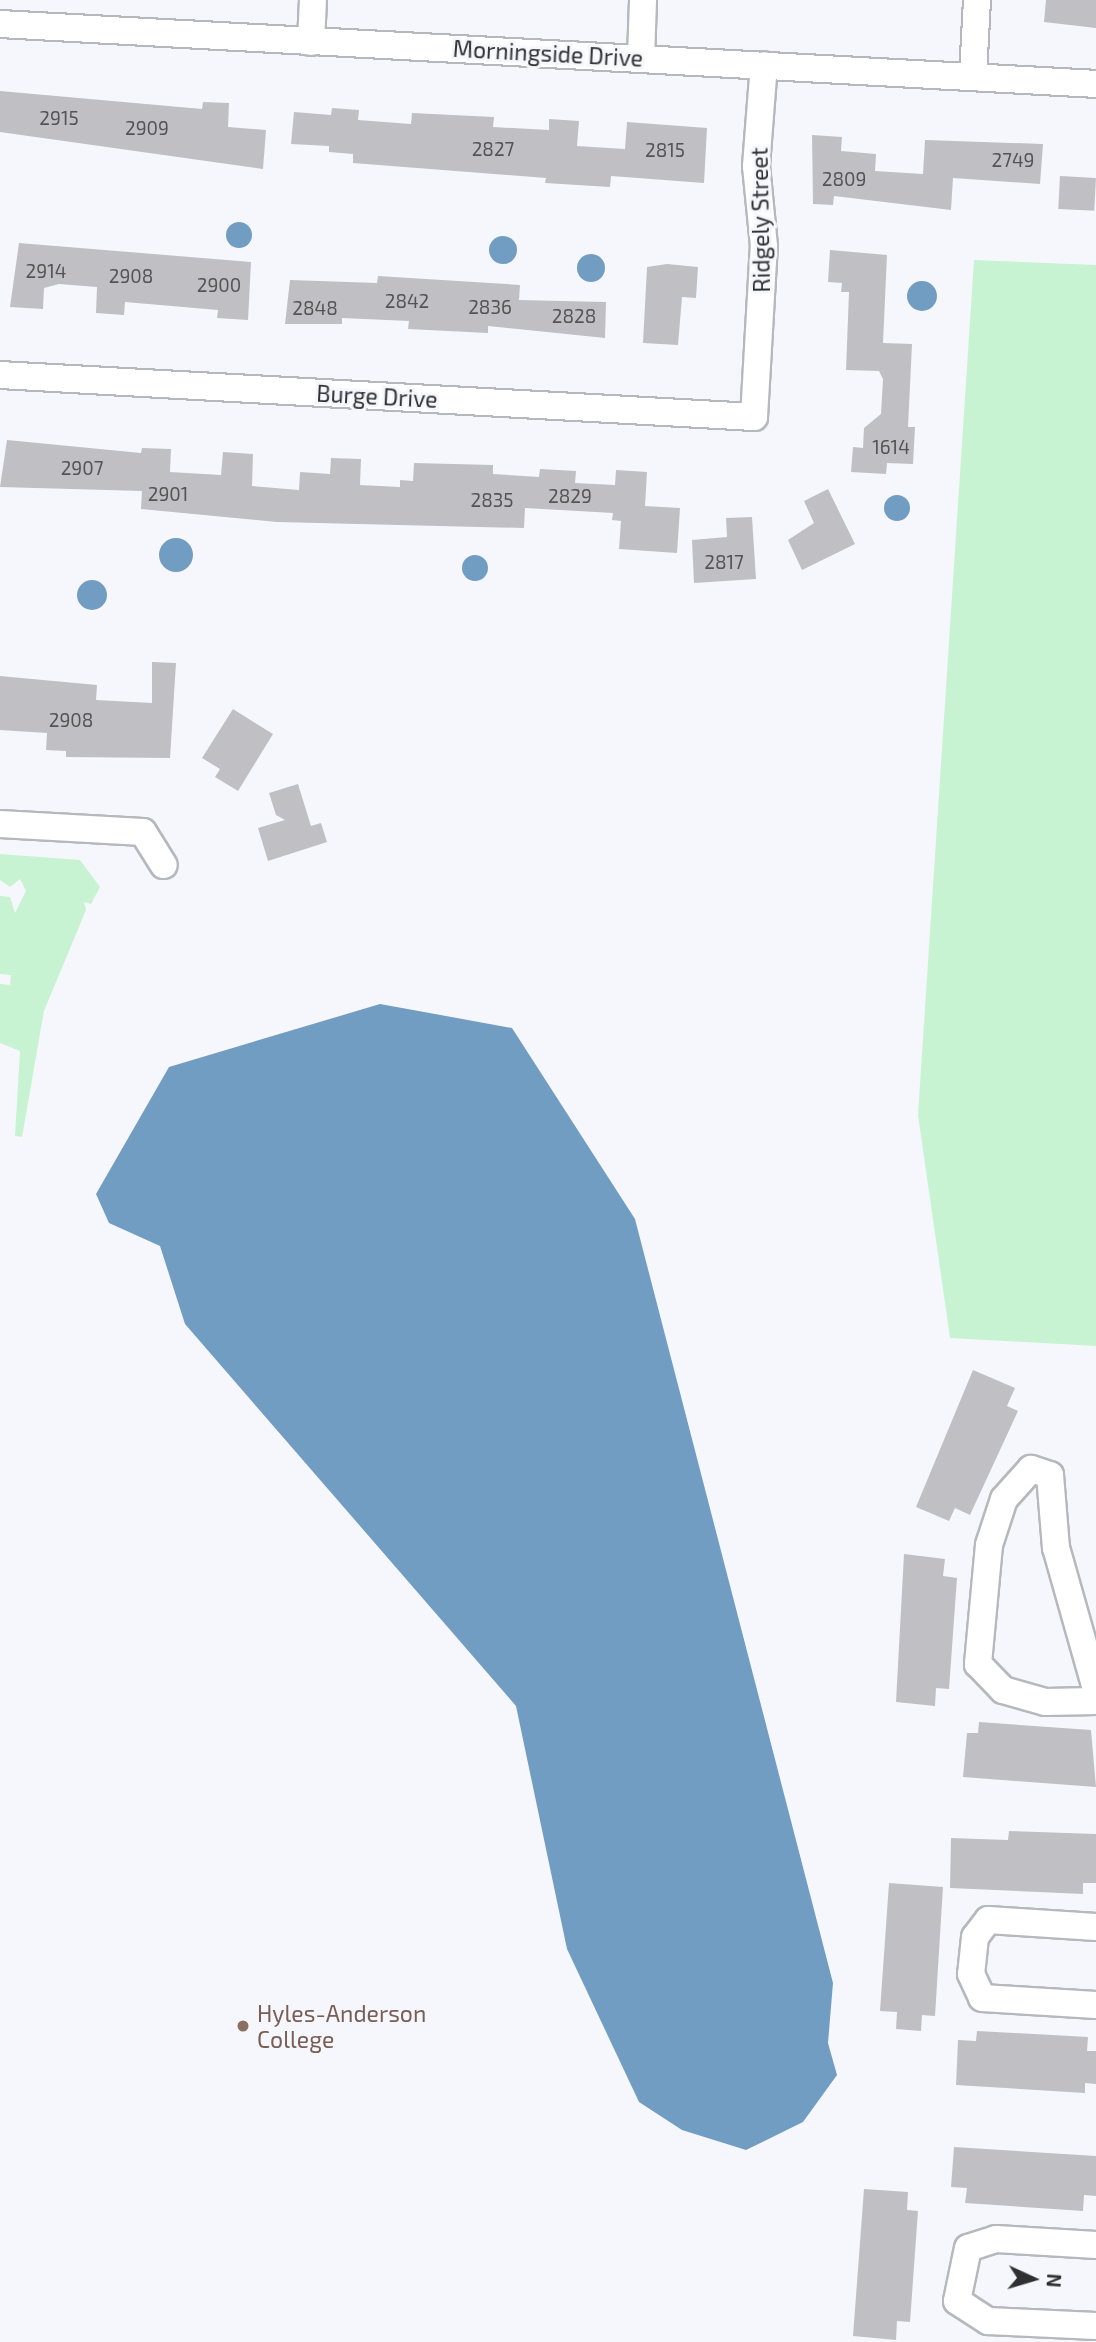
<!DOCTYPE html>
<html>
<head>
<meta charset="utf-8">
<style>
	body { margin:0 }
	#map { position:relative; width:1096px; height:2342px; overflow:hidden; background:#f6f7fc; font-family:"Exo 2",sans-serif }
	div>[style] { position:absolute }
	.green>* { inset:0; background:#c7f3d2 }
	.water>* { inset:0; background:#729dc3 }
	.round { border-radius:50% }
	.building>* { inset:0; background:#c0bfc3; transform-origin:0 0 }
	.roads { filter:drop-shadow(2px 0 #b7b8bd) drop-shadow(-2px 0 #b7b8bd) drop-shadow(0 2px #b7b8bd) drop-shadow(0 -2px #b7b8bd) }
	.minor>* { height:26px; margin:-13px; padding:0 13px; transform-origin:13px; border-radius:13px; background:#fff }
	.dots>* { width:19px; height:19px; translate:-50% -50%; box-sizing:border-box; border:4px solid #f6f7fc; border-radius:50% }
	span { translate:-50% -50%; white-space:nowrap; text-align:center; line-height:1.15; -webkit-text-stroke:6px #f6f7fc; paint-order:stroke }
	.number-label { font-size:19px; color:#545456 }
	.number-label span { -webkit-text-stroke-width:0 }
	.street-label { font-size:23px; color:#303032 }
	.education-label { font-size:23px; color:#785e54 }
	.left { translate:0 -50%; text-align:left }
	.north { position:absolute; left:998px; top:2244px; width:70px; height:70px; -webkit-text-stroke:5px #f6f7fc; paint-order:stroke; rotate:94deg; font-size:19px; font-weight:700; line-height:28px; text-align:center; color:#303032 }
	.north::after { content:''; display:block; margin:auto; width:24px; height:32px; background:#303032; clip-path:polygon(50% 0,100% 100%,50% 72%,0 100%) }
</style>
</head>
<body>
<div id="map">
	<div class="green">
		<i style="clip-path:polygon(974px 260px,1096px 265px,1096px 1346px,950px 1338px,918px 1115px)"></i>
		<i style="clip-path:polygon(0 854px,80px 860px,100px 887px,91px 904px,84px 902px,86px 910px,44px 1011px,22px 1137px,15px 1136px,20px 1051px,0 1043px,0 984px,10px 985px,11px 975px,0 974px,0 896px,10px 897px,15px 913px,26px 891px,20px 879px,10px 887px,0 880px)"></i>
	</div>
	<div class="water">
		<i class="round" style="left:226px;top:222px;width:26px;height:26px"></i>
		<i class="round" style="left:489px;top:236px;width:28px;height:28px"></i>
		<i class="round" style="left:577px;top:254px;width:28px;height:28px"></i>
		<i class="round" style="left:907px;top:281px;width:30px;height:30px"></i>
		<i class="round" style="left:884px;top:495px;width:26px;height:26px"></i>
		<i class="round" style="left:159px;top:538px;width:34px;height:34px"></i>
		<i class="round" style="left:462px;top:555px;width:26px;height:26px"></i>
		<i class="round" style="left:77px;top:580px;width:30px;height:30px"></i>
		<i style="clip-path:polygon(380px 1004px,512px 1028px,635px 1219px,833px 1983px,828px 2043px,837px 2075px,803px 2122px,746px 2150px,682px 2130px,639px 2102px,567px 1949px,516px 1706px,185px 1324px,160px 1246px,109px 1223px,96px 1194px,169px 1067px)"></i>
	</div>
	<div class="building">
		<i style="clip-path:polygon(1046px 0,1096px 0,1096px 28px,1044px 22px)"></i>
		<i style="clip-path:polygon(0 91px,202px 109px,203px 102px,229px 103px,228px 127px,266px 130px,263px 169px,0 132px)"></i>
		<i style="clip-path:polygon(332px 108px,359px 110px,358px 120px,411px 124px,412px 113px,494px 117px,493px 127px,549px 130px,549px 119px,579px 121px,577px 146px,625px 149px,627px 122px,707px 128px,704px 183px,611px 176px,610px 187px,545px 183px,546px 178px,353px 163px,353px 154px,329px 152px,329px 146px,291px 144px,294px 112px,331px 115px)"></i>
		<i style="clip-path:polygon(812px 135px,842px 137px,841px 151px,876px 154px,875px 171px,923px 174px,925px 140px,1043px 144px,1040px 184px,953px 178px,951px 210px,834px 196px,833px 205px,813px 204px)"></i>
		<i style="left:1060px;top:176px;width:36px;height:33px;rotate:3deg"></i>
		<i style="clip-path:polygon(19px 243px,251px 262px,248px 320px,217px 318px,218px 310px,125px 302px,124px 315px,96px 313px,97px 287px,59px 284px,44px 288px,43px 309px,10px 307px)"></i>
		<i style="clip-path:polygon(830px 250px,887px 255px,883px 343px,912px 344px,908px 427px,915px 427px,913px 464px,887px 463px,886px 474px,851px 472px,853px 447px,863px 448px,864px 428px,881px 414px,883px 379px,879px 371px,846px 370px,849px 292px,841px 292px,842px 283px,828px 282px)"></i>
		<i style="clip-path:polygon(667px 264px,698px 267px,696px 298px,682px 297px,678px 345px,643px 343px,647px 267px)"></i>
		<i style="clip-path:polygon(378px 276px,520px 285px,519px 300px,606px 302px,605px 338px,488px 326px,488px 333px,408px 329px,409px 321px,342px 318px,342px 324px,285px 324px,290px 280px,377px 283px)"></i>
		<i style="clip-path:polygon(7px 440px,141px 453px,142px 448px,171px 449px,170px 472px,221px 475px,223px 452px,253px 454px,252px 486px,299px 490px,300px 472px,330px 474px,331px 458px,361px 459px,360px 485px,400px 487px,400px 480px,413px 481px,414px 463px,493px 465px,493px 474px,539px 477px,540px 469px,576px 471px,575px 483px,615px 485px,616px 470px,647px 472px,645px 506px,680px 508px,677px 553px,619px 549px,621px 521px,612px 520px,613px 513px,525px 508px,524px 528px,277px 522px,141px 509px,142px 491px,0 487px)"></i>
		<i style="clip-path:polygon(828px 489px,855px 544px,802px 570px,788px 540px,814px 523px,804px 501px)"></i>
		<i style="clip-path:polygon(752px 517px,756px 579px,694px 583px,692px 540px,727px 537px,726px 518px)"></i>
		<i style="clip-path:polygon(152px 662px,176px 663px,170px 758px,66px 757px,66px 751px,46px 750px,47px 733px,0 730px,0 676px,97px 685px,96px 700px,152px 703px)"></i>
		<i style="clip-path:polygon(233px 709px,273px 734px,238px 791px,215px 777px,220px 769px,202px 758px)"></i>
		<i style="clip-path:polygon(298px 784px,311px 826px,321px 823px,327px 842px,268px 861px,258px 828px,285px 820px,276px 815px,269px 793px)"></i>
		<i style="clip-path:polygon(973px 1370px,1015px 1388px,1007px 1406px,1018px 1411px,970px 1515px,955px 1508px,949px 1521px,916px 1507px)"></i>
		<i style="clip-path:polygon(904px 1554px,945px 1559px,943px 1576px,957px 1578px,949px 1689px,936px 1688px,935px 1706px,896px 1702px)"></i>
		<i style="clip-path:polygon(979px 1722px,1091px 1730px,1096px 1787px,963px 1777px,967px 1733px,978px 1733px)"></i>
		<i style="clip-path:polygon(1009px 1831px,1096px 1834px,1096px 1883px,1083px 1883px,1083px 1894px,950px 1888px,951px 1838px,1008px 1840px)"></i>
		<i style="clip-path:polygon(889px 1883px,943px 1887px,935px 2016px,922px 2015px,921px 2031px,896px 2029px,897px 2012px,880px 2011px)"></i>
		<i style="clip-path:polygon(977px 2031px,1088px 2037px,1087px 2051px,1096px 2051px,1096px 2084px,1085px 2083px,1085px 2093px,956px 2085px,958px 2040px,976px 2041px)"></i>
		<i style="clip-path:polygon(954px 2147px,1096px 2156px,1096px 2196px,1084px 2195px,1083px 2211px,965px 2203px,967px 2188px,951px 2187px)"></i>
		<i style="clip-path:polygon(864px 2189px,908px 2192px,907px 2210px,918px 2211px,910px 2322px,897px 2321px,896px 2340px,853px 2336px)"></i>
	</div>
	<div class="roads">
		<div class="minor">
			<i style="left:0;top:24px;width:1098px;rotate:3.13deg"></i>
			<i style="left:311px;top:42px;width:42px;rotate:-87.3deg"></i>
			<i style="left:641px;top:58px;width:58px;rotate:-88deg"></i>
			<i style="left:973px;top:76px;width:76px;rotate:-87deg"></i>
			<i style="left:0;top:375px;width:755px;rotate:3.19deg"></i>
			<i style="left:754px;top:417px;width:171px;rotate:-86.7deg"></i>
			<i style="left:764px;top:246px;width:80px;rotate:-95.7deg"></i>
			<i style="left:756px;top:166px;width:101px;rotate:-85.5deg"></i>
			<i style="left:0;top:824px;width:143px;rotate:3.2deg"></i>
			<i style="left:143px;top:832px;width:39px;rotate:58deg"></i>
			<i style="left:1096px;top:1689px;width:147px;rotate:-105.8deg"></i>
			<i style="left:1056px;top:1548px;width:73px;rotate:-94.7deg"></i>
			<i style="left:1050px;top:1475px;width:20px;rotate:-162deg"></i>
			<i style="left:1031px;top:1469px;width:40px;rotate:132deg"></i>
			<i style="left:1004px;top:1499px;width:48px;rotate:108.1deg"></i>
			<i style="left:989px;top:1545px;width:120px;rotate:95.3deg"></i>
			<i style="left:978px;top:1664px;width:36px;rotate:46deg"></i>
			<i style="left:1003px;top:1690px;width:44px;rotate:15.9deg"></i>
			<i style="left:1045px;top:1702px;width:51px;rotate:-1.1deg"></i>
			<i style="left:1096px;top:1927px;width:108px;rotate:-176.3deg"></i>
			<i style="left:988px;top:1920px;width:21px;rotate:127deg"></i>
			<i style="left:975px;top:1937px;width:37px;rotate:96deg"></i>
			<i style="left:971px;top:1974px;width:26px;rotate:65deg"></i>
			<i style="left:982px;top:1998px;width:114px;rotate:3.5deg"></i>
			<i style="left:1096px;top:2245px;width:100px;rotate:-176.6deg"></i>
			<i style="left:996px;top:2239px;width:29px;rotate:162deg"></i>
			<i style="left:968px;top:2248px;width:54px;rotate:101.7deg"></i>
			<i style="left:957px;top:2301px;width:37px;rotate:33deg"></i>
			<i style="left:988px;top:2321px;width:108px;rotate:2.7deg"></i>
		</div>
	</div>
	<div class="dots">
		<i style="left:243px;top:2026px;background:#8d6e63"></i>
	</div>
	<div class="number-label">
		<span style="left:59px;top:118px">2915</span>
		<span style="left:147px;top:128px">2909</span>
		<span style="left:493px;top:149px">2827</span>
		<span style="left:665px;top:150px">2815</span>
		<span style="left:1013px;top:160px">2749</span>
		<span style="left:844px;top:179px">2809</span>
		<span style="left:46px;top:271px">2914</span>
		<span style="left:131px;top:276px">2908</span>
		<span style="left:219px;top:285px">2900</span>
		<span style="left:407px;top:301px">2842</span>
		<span style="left:490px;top:307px">2836</span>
		<span style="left:315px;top:308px">2848</span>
		<span style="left:574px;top:316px">2828</span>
		<span style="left:891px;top:447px">1614</span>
		<span style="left:82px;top:468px">2907</span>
		<span style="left:168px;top:494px">2901</span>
		<span style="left:570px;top:496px">2829</span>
		<span style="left:492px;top:500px">2835</span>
		<span style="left:724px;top:562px">2817</span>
		<span style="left:71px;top:720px">2908</span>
	</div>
	<div class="street-label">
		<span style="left:548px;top:53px;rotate:3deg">Morningside Drive</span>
		<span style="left:760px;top:220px;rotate:-91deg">Ridgely Street</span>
		<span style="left:377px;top:396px;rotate:3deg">Burge Drive</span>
	</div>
	<div class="education-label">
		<span class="left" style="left:257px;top:2026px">Hyles-Anderson<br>College</span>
	</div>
	<div class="north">N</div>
</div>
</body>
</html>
